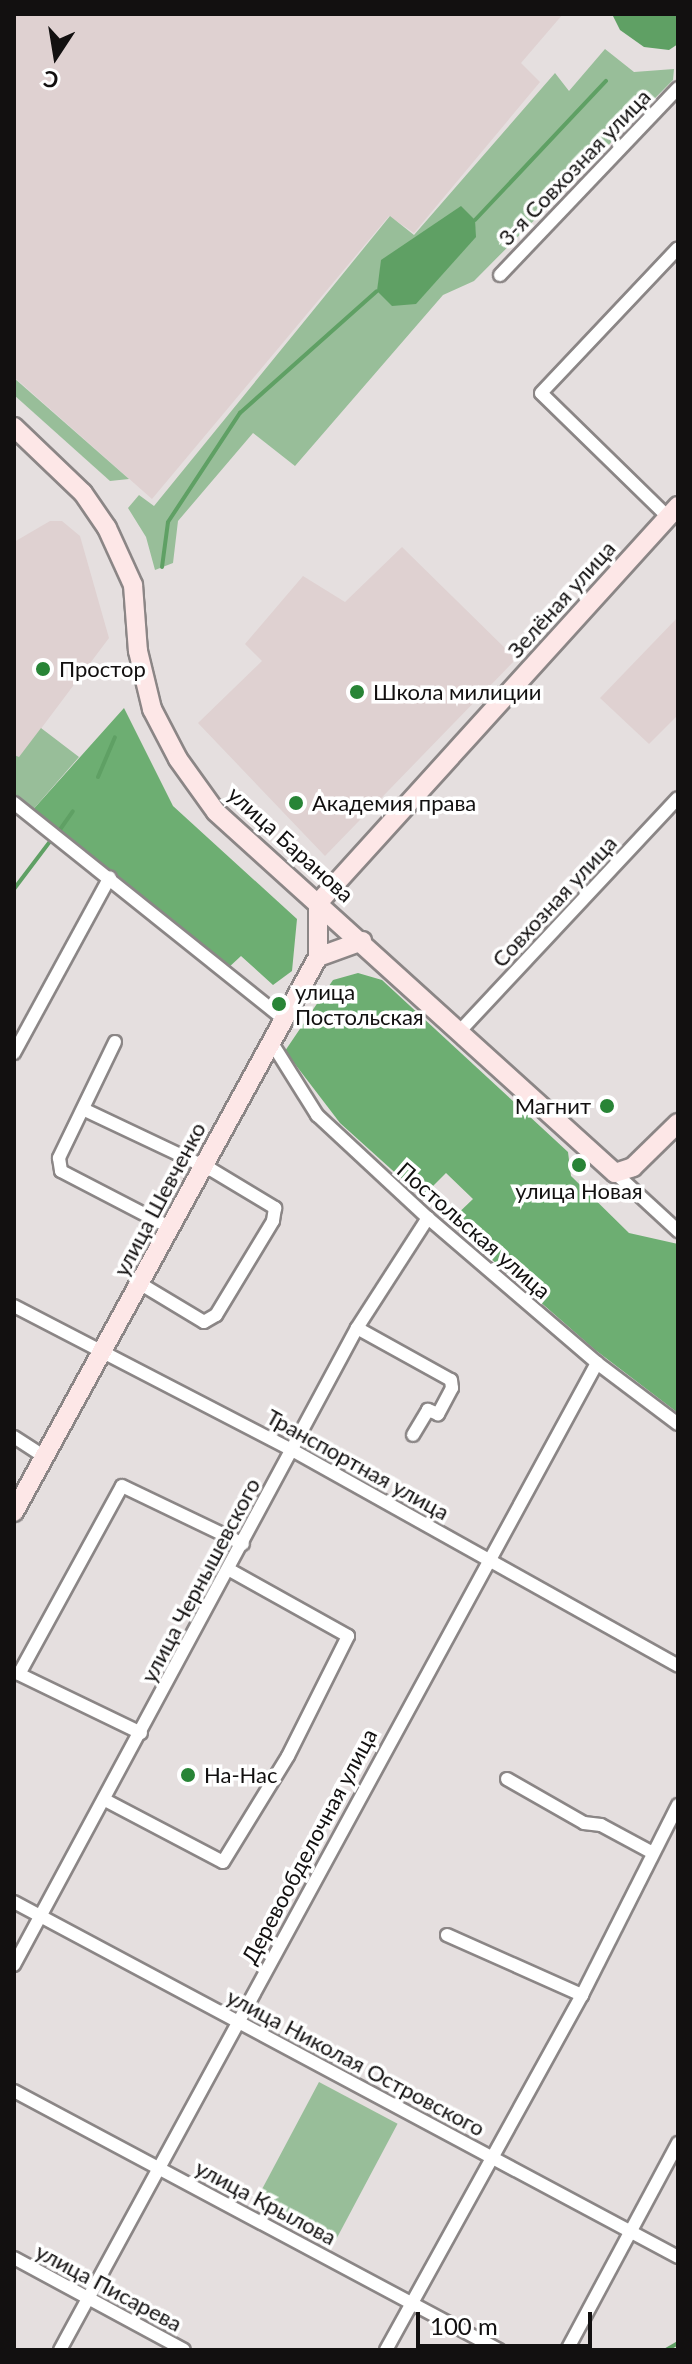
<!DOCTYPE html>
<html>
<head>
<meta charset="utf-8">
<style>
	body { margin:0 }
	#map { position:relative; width:692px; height:2364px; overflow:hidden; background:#e5dfdf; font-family:Lato,sans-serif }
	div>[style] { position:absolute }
	.built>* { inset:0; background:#dfd1d1 }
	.green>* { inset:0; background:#98be99; transform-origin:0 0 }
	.forest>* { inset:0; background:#6dae72 }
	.water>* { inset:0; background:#5fa064 }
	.stream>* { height:4px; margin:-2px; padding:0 2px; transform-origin:2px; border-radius:2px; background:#5fa064 }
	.roads { filter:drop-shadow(2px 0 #8b8686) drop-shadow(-2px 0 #8b8686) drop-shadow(0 2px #8b8686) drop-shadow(0 -2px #8b8686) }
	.street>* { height:12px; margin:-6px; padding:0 6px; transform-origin:6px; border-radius:6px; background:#fff }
	.secondary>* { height:18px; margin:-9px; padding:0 9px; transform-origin:9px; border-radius:9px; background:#fde7e7 }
	.dots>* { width:22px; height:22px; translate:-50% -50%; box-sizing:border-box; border:4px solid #fff; border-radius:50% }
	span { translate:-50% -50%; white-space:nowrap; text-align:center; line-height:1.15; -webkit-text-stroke:7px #fff; paint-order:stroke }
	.street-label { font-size:22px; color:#121010 }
	.poi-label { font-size:22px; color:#121010 }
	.left { translate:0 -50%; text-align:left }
	.right { translate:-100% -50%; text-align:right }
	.frame { position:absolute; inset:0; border:16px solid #121010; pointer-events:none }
	.north { position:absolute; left:16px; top:16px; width:80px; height:80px; -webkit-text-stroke:6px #fff; paint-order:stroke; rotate:192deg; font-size:22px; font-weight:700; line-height:32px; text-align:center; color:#121010 }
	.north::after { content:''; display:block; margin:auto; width:28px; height:36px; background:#121010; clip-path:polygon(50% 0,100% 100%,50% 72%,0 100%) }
	.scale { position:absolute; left:416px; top:2312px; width:176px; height:36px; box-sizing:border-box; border:4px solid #121010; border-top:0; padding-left:10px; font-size:24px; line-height:28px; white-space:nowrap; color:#121010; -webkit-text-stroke:6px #fff; paint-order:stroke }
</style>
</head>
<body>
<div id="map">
	<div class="built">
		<i style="clip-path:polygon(14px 14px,563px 14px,521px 63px,540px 82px,414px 233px,389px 216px,152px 499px,14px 377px)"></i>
		<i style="clip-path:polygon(50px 521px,62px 521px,80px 536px,109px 638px,19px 758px,14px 755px,14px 542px)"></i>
		<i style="clip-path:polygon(402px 547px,516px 659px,325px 856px,198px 723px,262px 661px,245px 644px,303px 576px,345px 602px)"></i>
		<i style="clip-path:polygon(678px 617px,678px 715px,649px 744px,600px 698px)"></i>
	</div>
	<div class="green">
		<i style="clip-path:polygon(605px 49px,634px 72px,674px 69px,673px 80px,474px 281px,443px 295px,295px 466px,253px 433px,178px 521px,173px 563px,155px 570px,146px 537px,128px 508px,139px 495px,154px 506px,390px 216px,414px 235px,555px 73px,569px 91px)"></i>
		<i style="clip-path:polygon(14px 378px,129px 479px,110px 481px,14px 395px)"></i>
		<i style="clip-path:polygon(41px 728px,79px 757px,30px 813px,14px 803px,14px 755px,19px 757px)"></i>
		<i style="left:319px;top:2082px;width:89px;height:135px;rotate:28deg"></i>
	</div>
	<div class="forest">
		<i style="clip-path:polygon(124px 708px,173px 806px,297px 919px,292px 971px,273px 985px,241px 956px,227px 969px,30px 813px)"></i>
		<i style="clip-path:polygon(358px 973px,382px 980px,568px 1152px,571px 1176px,629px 1233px,678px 1244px,678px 1413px,594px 1349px,449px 1222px,473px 1199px,446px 1173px,422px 1197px,340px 1123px,285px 1051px,333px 980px)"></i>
	</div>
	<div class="water">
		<i style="clip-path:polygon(612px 14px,678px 14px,678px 44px,669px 50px,644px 47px,620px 30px)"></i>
		<i style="clip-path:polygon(461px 206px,475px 220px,476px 237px,416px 304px,392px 306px,377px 291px,381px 260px)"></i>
	</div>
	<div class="stream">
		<i style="left:475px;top:220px;width:191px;rotate:-46.7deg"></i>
		<i style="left:162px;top:567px;width:45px;rotate:-82.4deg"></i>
		<i style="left:168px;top:522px;width:131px;rotate:-56.6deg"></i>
		<i style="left:240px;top:413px;width:183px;rotate:-41.7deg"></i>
		<i style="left:98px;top:777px;width:43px;rotate:-67deg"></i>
		<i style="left:59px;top:831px;width:24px;rotate:-55deg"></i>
		<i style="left:14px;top:889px;width:61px;rotate:-52.9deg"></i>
		<i style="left:666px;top:2350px;width:14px;rotate:-30deg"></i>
	</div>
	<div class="roads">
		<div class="street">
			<i style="left:500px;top:275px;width:258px;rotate:-46.4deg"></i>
			<i style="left:668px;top:517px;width:177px;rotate:-135.7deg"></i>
			<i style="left:541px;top:393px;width:199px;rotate:-46.6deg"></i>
			<i style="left:14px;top:803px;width:342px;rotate:38.7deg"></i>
			<i style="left:459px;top:1032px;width:320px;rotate:-46.9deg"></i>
			<i style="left:270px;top:1040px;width:89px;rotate:57.9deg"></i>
			<i style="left:317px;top:1115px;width:151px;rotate:42.9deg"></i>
			<i style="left:428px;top:1218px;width:223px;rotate:40.6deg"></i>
			<i style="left:597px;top:1363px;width:101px;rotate:37deg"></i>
			<i style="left:115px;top:1042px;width:129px;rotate:115.8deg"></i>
			<i style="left:59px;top:1158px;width:13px;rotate:81deg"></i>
			<i style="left:61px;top:1171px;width:124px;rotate:27.4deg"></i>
			<i style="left:14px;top:1053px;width:200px;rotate:-61.4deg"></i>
			<i style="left:85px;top:1110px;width:140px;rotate:25.3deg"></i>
			<i style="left:212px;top:1170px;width:74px;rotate:31.1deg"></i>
			<i style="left:275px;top:1208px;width:13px;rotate:99deg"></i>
			<i style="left:273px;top:1221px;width:110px;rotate:121.2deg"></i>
			<i style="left:216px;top:1315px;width:14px;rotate:150deg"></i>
			<i style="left:204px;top:1322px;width:74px;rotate:-148.9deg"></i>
			<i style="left:615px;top:1173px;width:86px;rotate:42.6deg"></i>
			<i style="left:14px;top:1306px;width:313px;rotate:27.4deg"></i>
			<i style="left:292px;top:1450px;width:442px;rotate:29.2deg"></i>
			<i style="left:357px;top:1328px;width:107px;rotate:29deg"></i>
			<i style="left:451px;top:1380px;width:8px;rotate:83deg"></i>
			<i style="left:452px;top:1388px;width:30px;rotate:118deg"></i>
			<i style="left:438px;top:1414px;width:11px;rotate:-158deg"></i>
			<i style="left:428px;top:1410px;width:29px;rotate:121deg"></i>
			<i style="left:14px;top:1437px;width:37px;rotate:33deg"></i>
			<i style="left:141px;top:1733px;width:136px;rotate:-154.2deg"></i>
			<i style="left:19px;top:1674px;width:214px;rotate:-61.3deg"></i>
			<i style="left:122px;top:1486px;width:134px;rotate:25.6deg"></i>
			<i style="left:507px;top:1779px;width:89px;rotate:29.7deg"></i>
			<i style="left:584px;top:1823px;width:17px;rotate:7deg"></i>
			<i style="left:601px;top:1825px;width:59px;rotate:28.3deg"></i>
			<i style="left:105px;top:1800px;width:133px;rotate:27.7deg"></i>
			<i style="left:223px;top:1862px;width:124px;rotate:-58.5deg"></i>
			<i style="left:288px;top:1756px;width:134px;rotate:-63.4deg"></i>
			<i style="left:348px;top:1636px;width:135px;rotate:-150.8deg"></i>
			<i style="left:14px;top:1902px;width:753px;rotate:28.13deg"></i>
			<i style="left:447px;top:1935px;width:148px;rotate:24deg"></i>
			<i style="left:14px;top:1965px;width:723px;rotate:-61.7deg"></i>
			<i style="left:357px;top:1328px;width:131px;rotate:-57.2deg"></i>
			<i style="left:14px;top:2091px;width:550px;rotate:28.1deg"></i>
			<i style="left:14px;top:2258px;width:193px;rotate:28.4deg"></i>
			<i style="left:60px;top:2350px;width:1124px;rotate:-61.45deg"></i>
			<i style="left:386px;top:2350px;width:406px;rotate:-61.1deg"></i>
			<i style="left:582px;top:1995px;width:213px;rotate:-63.2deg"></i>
			<i style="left:567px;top:2350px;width:235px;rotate:-61.8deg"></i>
		</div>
		<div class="secondary">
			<i style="left:14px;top:427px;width:95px;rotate:43.7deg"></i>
			<i style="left:83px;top:493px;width:42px;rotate:55.6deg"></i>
			<i style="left:107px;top:528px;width:63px;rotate:65.5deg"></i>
			<i style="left:133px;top:585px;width:66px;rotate:85.7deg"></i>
			<i style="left:138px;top:651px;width:60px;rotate:76.4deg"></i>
			<i style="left:152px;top:709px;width:56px;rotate:62.5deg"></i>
			<i style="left:178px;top:759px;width:65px;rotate:54.4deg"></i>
			<i style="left:216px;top:812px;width:538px;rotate:42.14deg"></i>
			<i style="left:615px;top:1173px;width:19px;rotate:-18deg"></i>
			<i style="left:633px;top:1167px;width:63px;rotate:-44.4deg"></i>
			<i style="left:318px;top:903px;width:536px;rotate:-47.8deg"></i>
			<i style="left:318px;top:957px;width:47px;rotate:-20deg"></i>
			<i style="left:14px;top:1512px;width:633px;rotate:-61.29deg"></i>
			<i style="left:318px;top:957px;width:54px;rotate:-90deg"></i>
		</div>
	</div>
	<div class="dots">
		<i style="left:43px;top:669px;background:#288436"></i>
		<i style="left:357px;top:692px;background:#288436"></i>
		<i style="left:296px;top:803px;background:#288436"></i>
		<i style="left:279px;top:1004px;background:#288436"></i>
		<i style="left:607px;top:1106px;background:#288436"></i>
		<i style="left:579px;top:1165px;background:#288436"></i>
		<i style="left:188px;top:1775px;background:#288436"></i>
	</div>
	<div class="street-label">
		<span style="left:574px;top:167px;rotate:-46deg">3-я Совхозная улица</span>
		<span style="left:561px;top:599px;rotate:-48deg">Зелёная улица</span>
		<span style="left:291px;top:844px;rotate:42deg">улица Баранова</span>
		<span style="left:554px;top:901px;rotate:-47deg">Совхозная улица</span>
		<span style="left:159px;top:1199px;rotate:-62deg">улица Шевченко</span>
		<span style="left:474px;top:1230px;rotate:41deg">Постольская улица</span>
		<span style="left:358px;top:1464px;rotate:29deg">Транспортная улица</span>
		<span style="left:200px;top:1580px;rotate:-62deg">улица Чернышевского</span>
		<span style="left:309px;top:1846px;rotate:-62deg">Деревообделочная улица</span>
		<span style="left:356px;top:2062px;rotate:28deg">улица Николая Островского</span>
		<span style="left:266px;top:2202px;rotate:28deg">улица Крылова</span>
		<span style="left:109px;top:2287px;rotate:28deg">улица Писарева</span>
	</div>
	<div class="poi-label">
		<span class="left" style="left:59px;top:669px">Простор</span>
		<span class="left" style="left:373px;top:692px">Школа милиции</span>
		<span class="left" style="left:312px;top:803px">Академия права</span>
		<span class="left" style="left:295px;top:1004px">улица<br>Постольская</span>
		<span class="right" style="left:591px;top:1106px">Магнит</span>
		<span style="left:579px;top:1191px">улица Новая</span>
		<span class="left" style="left:204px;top:1775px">На-Нас</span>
	</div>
	<div class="frame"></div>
	<div class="north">С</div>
	<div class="scale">100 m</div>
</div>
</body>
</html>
